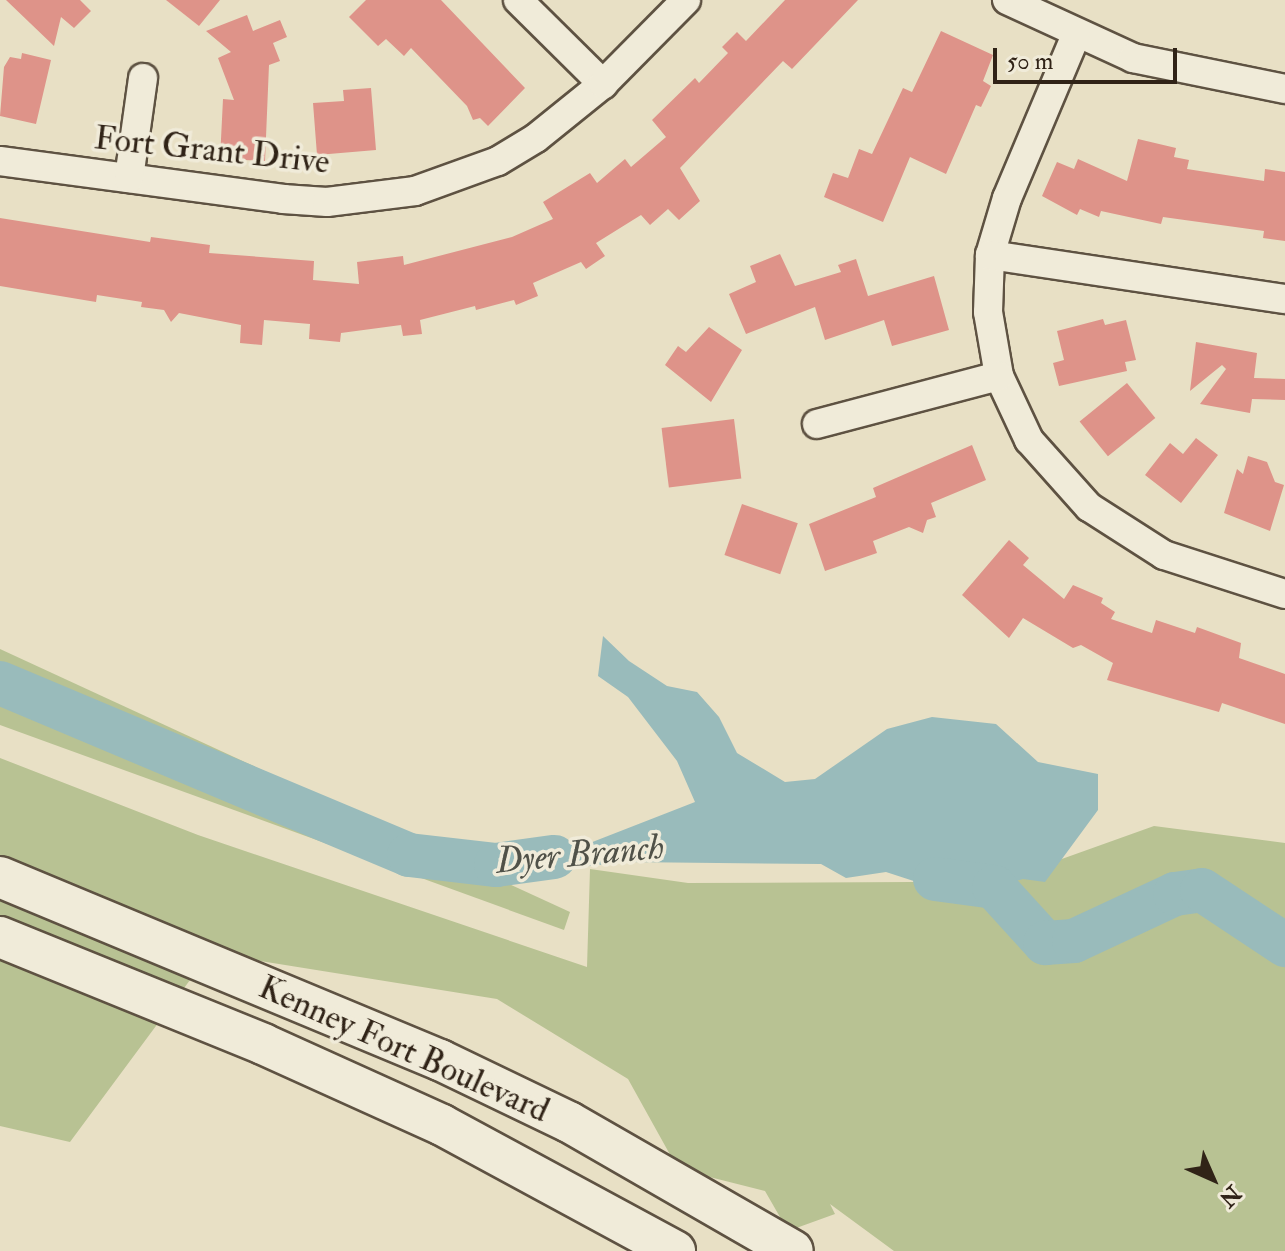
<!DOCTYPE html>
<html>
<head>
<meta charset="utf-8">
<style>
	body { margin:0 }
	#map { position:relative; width:1285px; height:1251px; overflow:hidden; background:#e8e0c5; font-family:"IM FELL Double Pica",serif }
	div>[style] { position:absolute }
	.green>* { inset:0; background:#b8c293 }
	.water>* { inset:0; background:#9bb }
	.river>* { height:44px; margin:-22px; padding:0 22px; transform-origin:22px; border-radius:22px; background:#9bb }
	.building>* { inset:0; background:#de9389; transform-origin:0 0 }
	.roads { filter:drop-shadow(2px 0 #5e5242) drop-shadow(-2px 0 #5e5242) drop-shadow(0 2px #5e5242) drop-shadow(0 -2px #5e5242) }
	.minor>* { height:28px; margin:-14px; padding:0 14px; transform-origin:14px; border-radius:14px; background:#f0ebd9 }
	.secondary>* { height:40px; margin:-20px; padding:0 20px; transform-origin:20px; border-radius:20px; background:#f0ebd9 }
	span { translate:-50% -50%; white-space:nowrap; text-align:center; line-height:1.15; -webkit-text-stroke:7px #f0ebd9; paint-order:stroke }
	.street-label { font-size:34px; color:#302317 }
	.water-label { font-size:36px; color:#505148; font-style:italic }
	.north { position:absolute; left:1173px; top:1139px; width:80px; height:80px; -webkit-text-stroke:6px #f0ebd9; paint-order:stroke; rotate:135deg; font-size:22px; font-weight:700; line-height:32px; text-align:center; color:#302317 }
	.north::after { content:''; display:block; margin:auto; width:28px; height:36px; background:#302317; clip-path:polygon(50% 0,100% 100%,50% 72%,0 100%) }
	.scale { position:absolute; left:993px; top:48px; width:184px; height:36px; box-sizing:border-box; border:4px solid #302317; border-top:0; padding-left:10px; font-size:24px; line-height:28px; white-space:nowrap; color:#302317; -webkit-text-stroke:6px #f0ebd9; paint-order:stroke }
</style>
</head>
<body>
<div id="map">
	<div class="green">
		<i style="clip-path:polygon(0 649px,570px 912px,564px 930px,0 725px)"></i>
		<i style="clip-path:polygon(0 758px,198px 835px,587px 967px,590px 869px,688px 883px,913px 882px,1059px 860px,1154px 826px,1285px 843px,1285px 1251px,894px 1251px,830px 1204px,835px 1214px,788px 1231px,765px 1191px,678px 1169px,628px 1079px,497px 999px,210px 953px,70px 1142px,0 1126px)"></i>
	</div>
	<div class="water">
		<i style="clip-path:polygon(603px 636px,629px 661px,667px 686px,697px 692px,719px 717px,737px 753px,785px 782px,815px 779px,887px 729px,932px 717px,996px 724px,1038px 762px,1098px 774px,1098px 810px,1045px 882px,1023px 879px,994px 887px,929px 886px,886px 872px,846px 878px,821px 864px,625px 862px,520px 874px,496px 865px,537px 851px,577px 848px,695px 802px,677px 761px,628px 697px,598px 676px)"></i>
	</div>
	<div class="river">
		<i style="left:0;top:683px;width:444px;rotate:22.8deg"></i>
		<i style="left:409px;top:855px;width:88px;rotate:6.6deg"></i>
		<i style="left:496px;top:865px;width:59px;rotate:-7.9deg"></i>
		<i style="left:935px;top:879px;width:60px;rotate:7.7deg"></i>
		<i style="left:994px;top:887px;width:76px;rotate:47.7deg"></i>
		<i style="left:1045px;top:943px;width:29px;rotate:-4deg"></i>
		<i style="left:1074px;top:941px;width:111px;rotate:-25deg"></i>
		<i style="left:1175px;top:894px;width:27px;rotate:-8deg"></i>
		<i style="left:1202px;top:890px;width:100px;rotate:33.5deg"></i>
	</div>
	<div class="building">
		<i style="clip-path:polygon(6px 0,80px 0,91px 11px,74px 28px,61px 17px,54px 46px)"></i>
		<i style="clip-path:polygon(166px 0,220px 0,199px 26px)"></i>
		<i style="clip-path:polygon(366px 0,441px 0,525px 88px,488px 126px,480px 118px,473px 120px,467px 106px,411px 48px,404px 56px,386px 39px,378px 46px,349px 17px)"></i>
		<i style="clip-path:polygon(785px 0,858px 0,792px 69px,783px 61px,680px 168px,700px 201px,679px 220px,668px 209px,650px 225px,641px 215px,596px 243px,605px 256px,586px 269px,581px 262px,533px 283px,538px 296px,516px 305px,514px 300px,476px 310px,475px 306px,420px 320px,422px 334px,403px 336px,401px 325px,341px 333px,340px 342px,309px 339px,310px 324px,264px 320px,262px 345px,240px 343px,241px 325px,179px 313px,171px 322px,164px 310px,141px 307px,142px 302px,97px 295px,96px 302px,0 286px,0 218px,150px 242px,151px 237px,210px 245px,209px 253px,314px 261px,313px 280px,359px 284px,357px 262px,403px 256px,404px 265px,512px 237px,553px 219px,543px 202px,590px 173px,597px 183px,625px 159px,631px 167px,666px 137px,652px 120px,695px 78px,699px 83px,728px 53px,722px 47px,737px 32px,746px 41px)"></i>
		<i style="clip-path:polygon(247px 15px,253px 31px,280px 20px,287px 37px,273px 43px,280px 61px,269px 65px,265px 161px,220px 159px,223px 99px,234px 100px,218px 58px,231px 52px,206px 31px)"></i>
		<i style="clip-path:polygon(941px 31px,993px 55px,983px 81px,991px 86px,981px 107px,976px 105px,946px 174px,910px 157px,883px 222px,824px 197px,833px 173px,848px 178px,859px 149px,872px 154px,903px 88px,912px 92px)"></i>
		<i style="clip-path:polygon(22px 53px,51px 60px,36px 124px,0 116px,4px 67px,10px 57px,21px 59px)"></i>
		<i style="clip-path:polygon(371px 88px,376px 150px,317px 155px,313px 103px,344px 101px,343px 90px)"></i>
		<i style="clip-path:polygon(1138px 139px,1176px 148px,1174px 157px,1189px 160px,1187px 169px,1264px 181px,1265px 169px,1285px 172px,1285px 241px,1263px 238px,1264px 231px,1163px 217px,1161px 224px,1101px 211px,1099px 217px,1080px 209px,1077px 215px,1042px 196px,1057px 162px,1074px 169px,1078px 159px,1127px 181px)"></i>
		<i style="clip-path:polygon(780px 254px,795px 286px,841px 272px,838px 265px,856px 259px,868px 296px,934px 276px,949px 330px,892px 346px,884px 320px,825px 340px,815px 307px,746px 334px,729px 294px,756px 282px,750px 266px)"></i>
		<i style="clip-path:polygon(1103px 319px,1105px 325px,1126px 320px,1136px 360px,1125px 362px,1127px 371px,1059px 386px,1053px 363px,1064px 360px,1057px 331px)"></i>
		<i style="clip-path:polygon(709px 327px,742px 350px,711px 402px,665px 365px,678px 346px,686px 352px)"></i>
		<i style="clip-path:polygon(1196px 342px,1257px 353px,1254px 378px,1285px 379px,1285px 400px,1252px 399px,1250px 413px,1200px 404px,1226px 369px,1222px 365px,1190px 391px)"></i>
		<i style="left:1127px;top:383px;width:45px;height:61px;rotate:51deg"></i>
		<i style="left:734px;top:419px;width:60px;height:73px;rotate:83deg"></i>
		<i style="clip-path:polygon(1196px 438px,1218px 455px,1181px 503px,1145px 475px,1170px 443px,1183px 454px)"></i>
		<i style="clip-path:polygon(972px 445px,986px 480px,931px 503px,936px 517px,927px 520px,923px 533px,909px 527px,873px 541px,877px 553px,825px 571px,809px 524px,876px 497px,873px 488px)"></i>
		<i style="clip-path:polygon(1248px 456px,1267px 462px,1275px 482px,1284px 485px,1270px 531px,1224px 513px,1237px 469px,1243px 474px)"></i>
		<i style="left:742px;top:504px;width:59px;height:54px;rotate:19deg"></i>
		<i style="clip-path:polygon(1009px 540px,1029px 558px,1023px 565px,1064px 599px,1073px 585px,1103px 598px,1101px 603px,1115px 612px,1111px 619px,1152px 633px,1156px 620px,1195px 633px,1197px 627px,1241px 643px,1239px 658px,1285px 674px,1285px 724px,1222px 703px,1219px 712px,1107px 680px,1113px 663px,1081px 645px,1073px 648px,1023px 618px,1009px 638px,962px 595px)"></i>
	</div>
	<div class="roads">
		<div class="minor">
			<i style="left:518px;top:0;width:120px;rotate:44.7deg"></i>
			<i style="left:1007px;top:0;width:139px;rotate:24.7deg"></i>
			<i style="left:1133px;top:58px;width:155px;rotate:11.5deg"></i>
			<i style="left:1076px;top:35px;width:177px;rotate:112.9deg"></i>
			<i style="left:1007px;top:198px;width:59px;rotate:106.6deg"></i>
			<i style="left:990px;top:255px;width:57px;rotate:92deg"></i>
			<i style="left:988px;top:312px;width:65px;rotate:80.2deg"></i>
			<i style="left:999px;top:376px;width:71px;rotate:64.9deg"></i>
			<i style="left:1029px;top:440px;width:90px;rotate:48.2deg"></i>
			<i style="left:1089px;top:507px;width:89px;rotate:32.6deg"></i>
			<i style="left:1164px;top:555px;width:127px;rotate:17.9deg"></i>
			<i style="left:0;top:161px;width:286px;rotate:7.6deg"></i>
			<i style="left:283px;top:199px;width:44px;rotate:3.9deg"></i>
			<i style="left:327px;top:202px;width:89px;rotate:-7.1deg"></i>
			<i style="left:415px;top:191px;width:88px;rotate:-19.9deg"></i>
			<i style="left:498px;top:161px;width:44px;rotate:-31.2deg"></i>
			<i style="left:536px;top:138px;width:86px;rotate:-38.9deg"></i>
			<i style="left:603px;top:84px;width:118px;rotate:-45.3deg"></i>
			<i style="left:129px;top:178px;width:101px;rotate:-82deg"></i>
			<i style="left:990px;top:255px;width:298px;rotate:8.5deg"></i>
			<i style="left:817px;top:424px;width:188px;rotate:-14.8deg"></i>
		</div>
		<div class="secondary">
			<i style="left:0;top:877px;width:477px;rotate:22.6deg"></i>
			<i style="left:440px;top:1060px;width:143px;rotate:25.7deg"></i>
			<i style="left:569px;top:1122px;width:258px;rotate:29.9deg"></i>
			<i style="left:0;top:937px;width:284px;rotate:22.1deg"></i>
			<i style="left:263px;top:1044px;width:196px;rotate:24.3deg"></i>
			<i style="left:442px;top:1125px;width:265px;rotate:28.4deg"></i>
		</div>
	</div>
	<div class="street-label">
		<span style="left:212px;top:150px;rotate:6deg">Fort Grant Drive</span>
		<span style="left:404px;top:1049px;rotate:24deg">Kenney Fort Boulevard</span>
	</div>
	<div class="water-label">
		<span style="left:580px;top:854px;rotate:-5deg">Dyer Branch</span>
	</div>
	<div class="north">N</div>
	<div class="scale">50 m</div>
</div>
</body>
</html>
